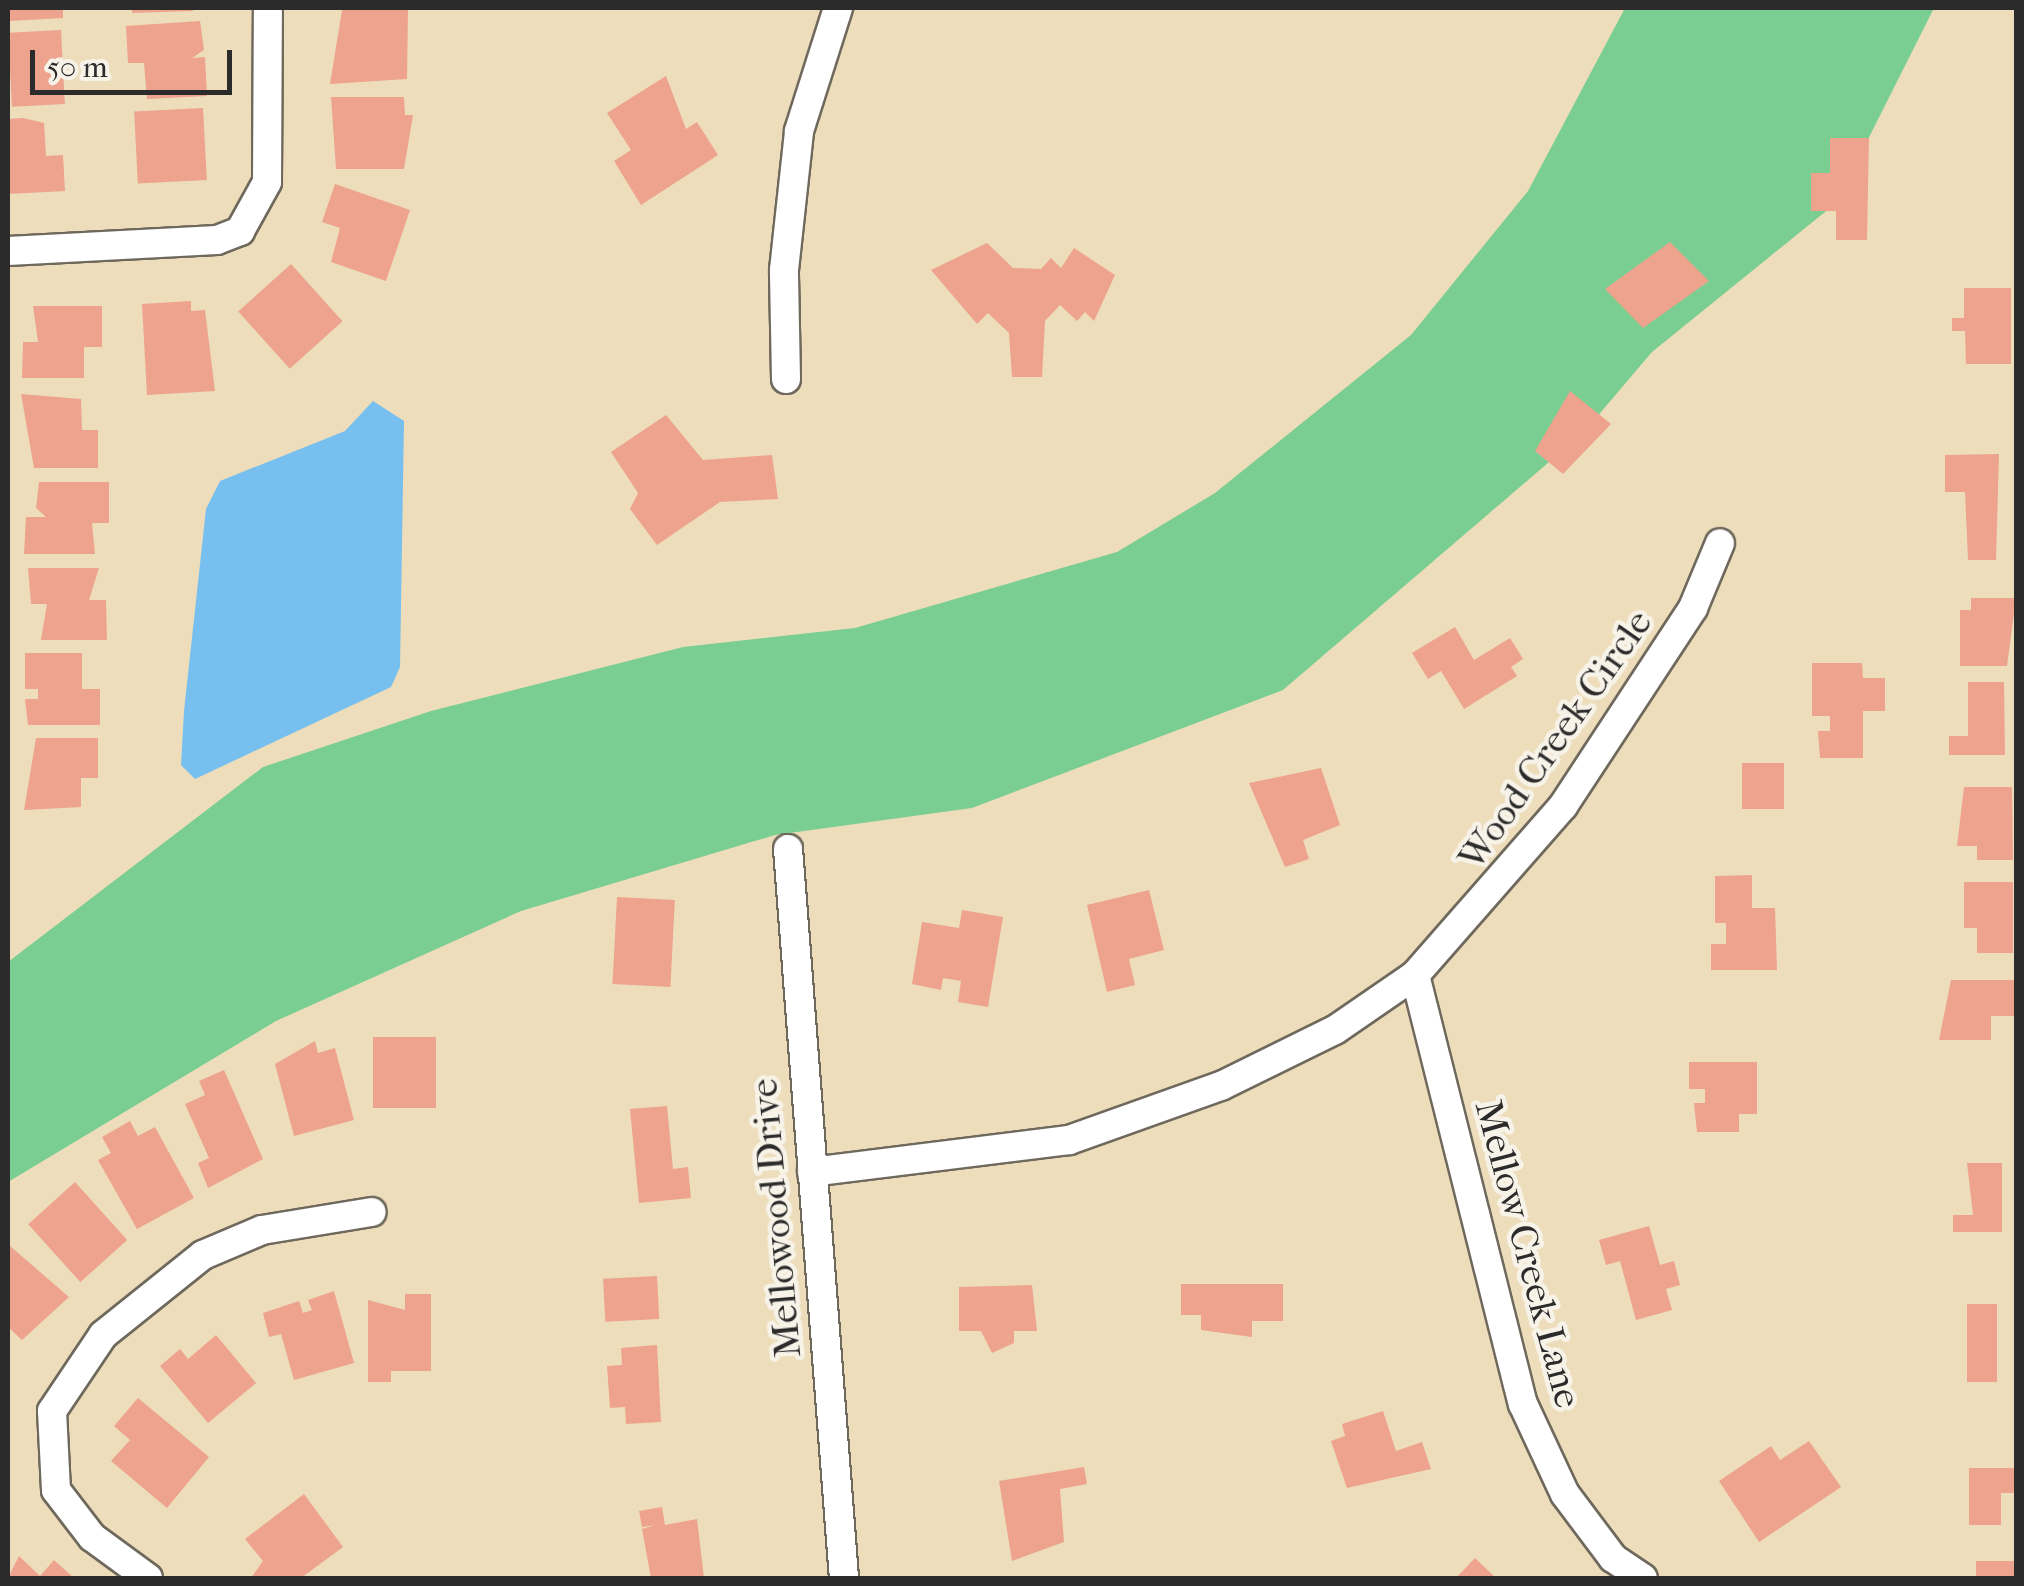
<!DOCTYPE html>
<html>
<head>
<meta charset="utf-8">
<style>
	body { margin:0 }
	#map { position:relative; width:2024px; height:1586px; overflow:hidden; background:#edddbb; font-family:"IM FELL French Canon",serif }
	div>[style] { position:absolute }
	.green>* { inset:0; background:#7bce91 }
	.water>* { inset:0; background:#76bfef }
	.building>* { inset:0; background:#eda38e; transform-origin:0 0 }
	.roads { filter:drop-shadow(2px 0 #6f695d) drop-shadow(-2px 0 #6f695d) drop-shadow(0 2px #6f695d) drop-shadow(0 -2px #6f695d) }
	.street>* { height:28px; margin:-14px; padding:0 14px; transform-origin:14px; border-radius:14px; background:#fff }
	span { translate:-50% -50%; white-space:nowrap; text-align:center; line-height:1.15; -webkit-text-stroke:9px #f7f3e8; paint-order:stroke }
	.street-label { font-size:38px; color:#2b2b2b }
	.frame { position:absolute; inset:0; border:10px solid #2b2b2b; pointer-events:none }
	.scale { position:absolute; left:30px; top:50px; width:202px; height:45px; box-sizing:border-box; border:5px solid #2b2b2b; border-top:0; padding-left:12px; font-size:30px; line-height:35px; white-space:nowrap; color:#2b2b2b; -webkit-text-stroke:8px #f7f3e8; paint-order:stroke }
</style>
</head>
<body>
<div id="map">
	<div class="green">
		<i style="clip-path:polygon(1625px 8px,1934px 8px,1836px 203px,1652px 352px,1584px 432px,1283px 690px,972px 808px,775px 835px,521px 911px,276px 1021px,8px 1182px,8px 962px,263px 767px,431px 711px,683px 647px,855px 628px,1117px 552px,1215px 493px,1411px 335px,1528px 191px)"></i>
	</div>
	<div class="water">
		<i style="clip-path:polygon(373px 401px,404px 421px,400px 667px,391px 687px,195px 779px,181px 765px,184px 711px,206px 509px,220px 481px,345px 431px)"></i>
	</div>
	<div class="building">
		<i style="clip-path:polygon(8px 8px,63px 8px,63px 18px,8px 21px)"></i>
		<i style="clip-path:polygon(132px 8px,193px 8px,193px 11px,132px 13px)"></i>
		<i style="clip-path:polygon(342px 10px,408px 10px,407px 79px,330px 84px)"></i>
		<i style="clip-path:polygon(200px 21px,204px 50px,192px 58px,205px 57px,207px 96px,147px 99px,144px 63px,128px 63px,126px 26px)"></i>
		<i style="left:61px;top:30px;width:74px;height:53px;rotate:87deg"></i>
		<i style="clip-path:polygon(666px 76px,686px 129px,697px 122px,718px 155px,641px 205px,614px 161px,631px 150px,607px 113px)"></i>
		<i style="clip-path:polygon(331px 97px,404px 97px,405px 115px,413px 115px,404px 169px,336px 169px)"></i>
		<i style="left:203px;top:108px;width:72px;height:69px;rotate:87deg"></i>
		<i style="clip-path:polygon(23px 118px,44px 123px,46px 156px,63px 155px,65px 191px,8px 194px,8px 119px)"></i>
		<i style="clip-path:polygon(1830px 138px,1869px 138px,1867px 240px,1836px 240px,1836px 211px,1811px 211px,1811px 173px,1830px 173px)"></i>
		<i style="clip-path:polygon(335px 184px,410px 210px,386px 281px,331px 262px,340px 228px,322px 222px)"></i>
		<i style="clip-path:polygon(1670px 242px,1709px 281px,1643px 328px,1605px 289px)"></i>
		<i style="clip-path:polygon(987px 243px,1013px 268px,1041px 269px,1051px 258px,1061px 268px,1074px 248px,1115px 275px,1094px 321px,1085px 312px,1077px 321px,1060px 305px,1045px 321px,1042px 377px,1012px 377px,1009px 333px,988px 313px,977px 324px,931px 270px)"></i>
		<i style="left:291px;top:264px;width:77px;height:71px;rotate:48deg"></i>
		<i style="clip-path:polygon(1964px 288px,2011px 288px,2011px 364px,1966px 364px,1965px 331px,1952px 331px,1952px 318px,1964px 318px)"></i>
		<i style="clip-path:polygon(191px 301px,191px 311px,205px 310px,215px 391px,147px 395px,142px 304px)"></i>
		<i style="clip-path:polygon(33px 306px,102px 306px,102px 347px,84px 347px,84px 378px,22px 378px,23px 342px,38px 342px)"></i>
		<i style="clip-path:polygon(1570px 391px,1611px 424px,1563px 474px,1535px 451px)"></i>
		<i style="clip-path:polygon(21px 394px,81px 399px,82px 430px,98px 430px,98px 468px,34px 468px)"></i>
		<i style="clip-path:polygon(666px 415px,703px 460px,772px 455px,778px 499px,720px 502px,657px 545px,630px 509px,638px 493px,611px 452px)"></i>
		<i style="clip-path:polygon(1999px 454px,1996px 560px,1968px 560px,1965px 492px,1945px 492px,1945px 455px)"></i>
		<i style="clip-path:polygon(39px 482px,109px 482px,109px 523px,92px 523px,95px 554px,24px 554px,26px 517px,46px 517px,36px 508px)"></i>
		<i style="clip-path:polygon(28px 568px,99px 568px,89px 600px,106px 600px,107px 640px,41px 640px,47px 604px,31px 604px)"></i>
		<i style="clip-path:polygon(1971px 598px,2016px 598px,2007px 666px,1960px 666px,1960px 610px,1971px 610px)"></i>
		<i style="clip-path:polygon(1455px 627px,1474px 660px,1510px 638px,1523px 659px,1511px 667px,1517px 676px,1464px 709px,1441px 671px,1428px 679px,1412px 653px)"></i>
		<i style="clip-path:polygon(25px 653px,82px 653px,82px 689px,100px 689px,100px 725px,28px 725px,25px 699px,38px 699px,38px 689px,25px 689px)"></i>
		<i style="clip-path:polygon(1812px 663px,1862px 663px,1863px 678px,1885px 678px,1885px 711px,1863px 711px,1863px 758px,1820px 758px,1818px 731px,1830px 731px,1830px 716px,1812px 716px)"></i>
		<i style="clip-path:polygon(1968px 682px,2004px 682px,2005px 755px,1949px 755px,1949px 736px,1968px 736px)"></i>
		<i style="clip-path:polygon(36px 738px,98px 738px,98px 778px,81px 778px,81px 807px,24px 810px)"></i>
		<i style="left:1742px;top:763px;width:42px;height:46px"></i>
		<i style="clip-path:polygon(1321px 768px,1340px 825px,1303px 840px,1309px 859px,1285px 867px,1249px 783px)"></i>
		<i style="clip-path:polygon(1964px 787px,2012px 787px,2013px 860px,1977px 860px,1977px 846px,1957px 846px)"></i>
		<i style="clip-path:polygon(1752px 875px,1752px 908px,1775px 908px,1777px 970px,1711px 970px,1711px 944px,1726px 944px,1726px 923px,1715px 923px,1715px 876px)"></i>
		<i style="clip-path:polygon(1964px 882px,2013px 882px,2013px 953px,1977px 953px,1977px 928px,1964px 928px)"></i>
		<i style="clip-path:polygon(1149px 890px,1164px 950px,1129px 959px,1135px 985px,1107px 992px,1087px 905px)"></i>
		<i style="left:617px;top:897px;width:58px;height:87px;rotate:3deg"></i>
		<i style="clip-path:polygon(962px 910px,1003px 917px,988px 1007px,958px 1002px,961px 981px,943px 978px,941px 990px,912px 984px,922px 922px,959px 928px)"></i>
		<i style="clip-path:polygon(1951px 980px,2014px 980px,2015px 1016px,1991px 1016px,1991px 1040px,1939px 1040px)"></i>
		<i style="left:373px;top:1037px;width:63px;height:71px"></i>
		<i style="clip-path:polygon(315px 1041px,318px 1053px,335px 1048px,354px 1120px,294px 1136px,275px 1064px)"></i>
		<i style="clip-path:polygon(1689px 1062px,1757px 1062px,1757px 1114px,1739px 1114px,1739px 1132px,1697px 1132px,1694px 1103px,1705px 1103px,1705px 1089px,1689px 1089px)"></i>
		<i style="clip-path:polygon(224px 1070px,263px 1159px,208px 1188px,198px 1163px,209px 1158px,185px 1104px,205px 1095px,199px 1081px)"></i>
		<i style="clip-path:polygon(667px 1106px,673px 1169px,688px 1167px,691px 1198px,639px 1203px,630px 1109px)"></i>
		<i style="clip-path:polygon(130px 1121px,138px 1136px,155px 1127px,194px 1198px,137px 1229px,98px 1160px,111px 1153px,102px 1137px)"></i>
		<i style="clip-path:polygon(1967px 1163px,2002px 1163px,2002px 1232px,1953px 1232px,1953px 1215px,1973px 1215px)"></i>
		<i style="left:75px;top:1182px;width:78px;height:63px;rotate:48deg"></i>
		<i style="clip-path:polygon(1649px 1226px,1660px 1265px,1674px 1261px,1680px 1285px,1666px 1289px,1672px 1310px,1636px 1320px,1620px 1261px,1606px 1265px,1599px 1240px)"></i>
		<i style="clip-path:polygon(10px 1246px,69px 1297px,22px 1340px,8px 1327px)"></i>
		<i style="left:657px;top:1276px;width:43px;height:54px;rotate:87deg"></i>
		<i style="clip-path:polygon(1181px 1284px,1283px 1284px,1283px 1321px,1252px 1321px,1252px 1337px,1201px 1330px,1201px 1315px,1181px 1315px)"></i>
		<i style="clip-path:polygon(959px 1287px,1032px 1285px,1037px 1331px,1014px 1331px,1014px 1343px,992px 1353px,981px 1331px,959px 1331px)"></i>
		<i style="clip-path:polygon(334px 1291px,354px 1363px,294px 1380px,281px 1334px,269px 1337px,263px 1313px,299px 1301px,303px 1313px,312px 1310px,308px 1300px)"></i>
		<i style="clip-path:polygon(405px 1294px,431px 1294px,431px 1371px,391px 1371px,391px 1382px,368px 1382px,368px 1300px,405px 1310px)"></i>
		<i style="left:1967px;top:1304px;width:30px;height:78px"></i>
		<i style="clip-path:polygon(216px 1335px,256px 1383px,208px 1423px,160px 1366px,180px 1349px,188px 1359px)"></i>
		<i style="clip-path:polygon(657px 1345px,661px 1422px,626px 1424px,625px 1407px,610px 1408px,607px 1366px,622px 1365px,621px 1348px)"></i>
		<i style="clip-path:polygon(138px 1398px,209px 1457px,167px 1508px,111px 1461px,130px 1440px,114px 1426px)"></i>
		<i style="clip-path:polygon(1383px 1411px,1396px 1451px,1422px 1442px,1431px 1469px,1347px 1488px,1331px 1441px,1345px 1436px,1342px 1424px)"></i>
		<i style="clip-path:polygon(1809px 1441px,1841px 1487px,1759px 1542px,1719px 1481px,1771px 1446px,1780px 1460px)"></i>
		<i style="clip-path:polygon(1084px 1467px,1087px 1484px,1060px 1489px,1064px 1542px,1012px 1561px,999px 1481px)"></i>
		<i style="clip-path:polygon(1969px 1468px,2016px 1468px,2016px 1493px,2001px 1493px,2001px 1525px,1969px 1525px)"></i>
		<i style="clip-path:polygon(304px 1494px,343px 1547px,301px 1578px,251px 1578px,263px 1561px,245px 1539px)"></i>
		<i style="clip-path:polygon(662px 1507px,665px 1525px,697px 1519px,704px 1578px,651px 1578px,642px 1529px,655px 1525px,642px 1527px,639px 1511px)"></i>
		<i style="clip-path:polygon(19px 1556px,40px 1576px,54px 1560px,74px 1578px,8px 1578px)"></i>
		<i style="clip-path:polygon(1475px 1558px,1496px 1578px,1456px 1578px)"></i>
		<i style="left:1976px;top:1561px;width:40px;height:17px"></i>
	</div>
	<div class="roads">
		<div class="street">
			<i style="left:8px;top:251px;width:209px;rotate:-3deg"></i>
			<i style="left:217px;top:240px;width:25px;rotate:-21deg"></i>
			<i style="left:240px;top:231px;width:56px;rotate:-61.1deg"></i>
			<i style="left:267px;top:182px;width:174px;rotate:-89.7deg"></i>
			<i style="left:786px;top:379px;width:109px;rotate:-91.1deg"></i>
			<i style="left:784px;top:270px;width:140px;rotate:-83.8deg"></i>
			<i style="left:799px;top:131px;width:129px;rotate:-72.4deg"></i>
			<i style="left:788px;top:849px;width:731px;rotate:85.61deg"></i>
			<i style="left:1415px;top:975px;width:442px;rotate:75.9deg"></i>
			<i style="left:1523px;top:1404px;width:99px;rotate:65deg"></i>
			<i style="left:1565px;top:1494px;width:80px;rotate:53.1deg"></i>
			<i style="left:1613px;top:1558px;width:36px;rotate:34deg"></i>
			<i style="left:812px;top:1172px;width:259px;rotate:-7.1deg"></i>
			<i style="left:1069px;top:1140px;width:161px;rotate:-19.6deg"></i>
			<i style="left:1221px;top:1086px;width:127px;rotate:-26.2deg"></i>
			<i style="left:1335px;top:1030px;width:97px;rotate:-34.5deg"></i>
			<i style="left:1415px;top:975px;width:225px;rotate:-48.8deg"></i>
			<i style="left:1563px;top:806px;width:237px;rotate:-56.7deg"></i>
			<i style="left:1693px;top:608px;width:70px;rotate:-67.4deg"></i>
			<i style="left:148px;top:1578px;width:69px;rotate:-143.8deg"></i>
			<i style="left:92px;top:1537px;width:59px;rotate:-127.5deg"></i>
			<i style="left:56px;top:1490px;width:79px;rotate:-92.9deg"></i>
			<i style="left:52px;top:1411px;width:92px;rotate:-56.1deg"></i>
			<i style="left:103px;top:1335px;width:128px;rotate:-38.7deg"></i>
			<i style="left:203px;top:1255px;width:64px;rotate:-23deg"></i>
			<i style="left:262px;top:1230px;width:111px;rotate:-9.3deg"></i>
		</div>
	</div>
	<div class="street-label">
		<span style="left:1555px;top:740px;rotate:-55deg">Wood Creek Circle</span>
		<span style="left:776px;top:1218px;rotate:-95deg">Mellowood Drive</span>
		<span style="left:1528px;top:1254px;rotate:75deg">Mellow Creek Lane</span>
	</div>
	<div class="frame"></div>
	<div class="scale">50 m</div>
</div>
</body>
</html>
